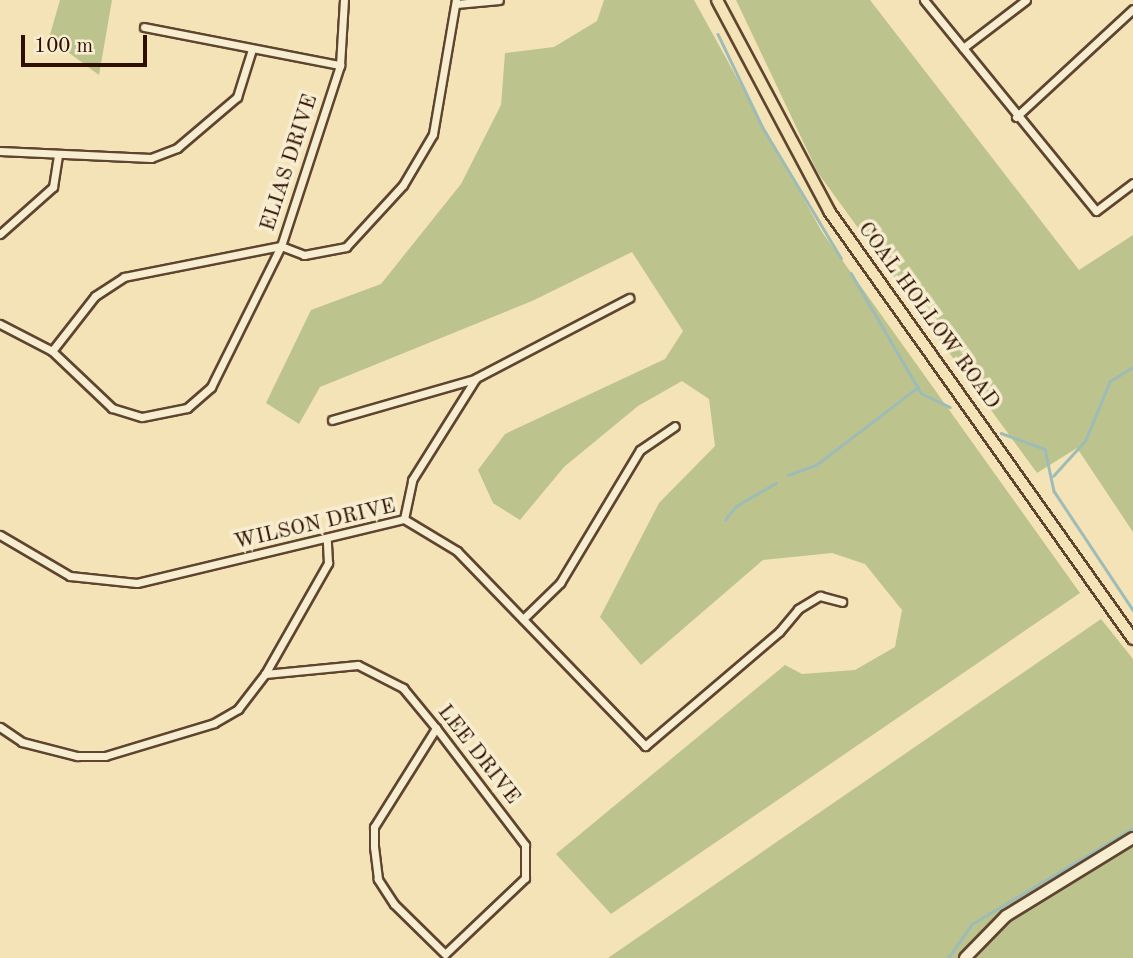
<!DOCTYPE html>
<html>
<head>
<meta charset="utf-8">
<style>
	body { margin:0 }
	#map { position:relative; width:1133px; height:958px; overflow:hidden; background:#f3e3b7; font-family:"Old Standard TT",serif }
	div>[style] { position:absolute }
	.green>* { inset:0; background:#bdc38d }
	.stream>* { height:2.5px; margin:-1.25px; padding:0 1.25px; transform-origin:1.25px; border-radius:1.25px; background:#9ebcb7 }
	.roads { filter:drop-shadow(2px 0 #5f442f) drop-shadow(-2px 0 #5f442f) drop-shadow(0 2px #5f442f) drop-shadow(0 -2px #5f442f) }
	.street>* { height:7px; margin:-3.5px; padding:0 3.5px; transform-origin:3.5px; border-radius:3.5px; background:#f7edd0 }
	.secondary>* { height:10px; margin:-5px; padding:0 5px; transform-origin:5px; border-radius:5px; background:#f7edd0 }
	.primary>* { height:10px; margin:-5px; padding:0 5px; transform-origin:5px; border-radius:5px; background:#f3e3b7 }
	span { translate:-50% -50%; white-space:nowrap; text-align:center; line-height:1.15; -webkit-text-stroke:7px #f7edd0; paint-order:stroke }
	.street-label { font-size:21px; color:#2e0f02 }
	.scale { position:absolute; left:21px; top:35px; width:126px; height:32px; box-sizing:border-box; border:4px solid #2e0f02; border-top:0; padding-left:9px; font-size:21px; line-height:24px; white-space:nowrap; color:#2e0f02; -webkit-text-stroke:5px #f7edd0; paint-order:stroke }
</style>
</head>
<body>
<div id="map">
	<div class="green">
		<i style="clip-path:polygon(60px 0,112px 0,99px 75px,49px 38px)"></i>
		<i style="clip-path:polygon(604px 0,694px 0,822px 232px,1080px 593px,611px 914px,556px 854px,785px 665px,802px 674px,855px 670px,895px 647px,902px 610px,865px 564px,832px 553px,763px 560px,641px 665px,600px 617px,659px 503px,715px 446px,709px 399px,682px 381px,638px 406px,564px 467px,520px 520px,493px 503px,478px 470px,505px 434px,665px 359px,683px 331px,632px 252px,532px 301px,320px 387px,299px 424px,266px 403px,311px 310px,381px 284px,461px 184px,501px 105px,505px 53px,554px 47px,597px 21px)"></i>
		<i style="clip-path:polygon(736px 0,870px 0,1079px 270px,1133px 235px,1133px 532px,1077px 448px,1037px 473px,818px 173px)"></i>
		<i style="clip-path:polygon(1101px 619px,1133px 659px,1133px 958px,608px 958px)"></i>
	</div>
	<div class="stream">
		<i style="left:718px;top:34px;width:104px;rotate:64.4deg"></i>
		<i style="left:763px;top:128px;width:152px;rotate:59deg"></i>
		<i style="left:851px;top:273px;width:139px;rotate:59.7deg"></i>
		<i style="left:921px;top:393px;width:32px;rotate:26deg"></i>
		<i style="left:1001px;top:433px;width:47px;rotate:20deg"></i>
		<i style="left:1045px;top:449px;width:43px;rotate:77.9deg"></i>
		<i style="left:1054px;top:491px;width:143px;rotate:56.4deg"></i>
		<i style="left:788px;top:475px;width:30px;rotate:-20deg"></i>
		<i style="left:816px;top:465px;width:128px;rotate:-37.4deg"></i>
		<i style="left:1053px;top:476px;width:47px;rotate:-47.6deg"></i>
		<i style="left:1085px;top:441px;width:65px;rotate:-67.4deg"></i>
		<i style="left:1110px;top:381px;width:27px;rotate:-31deg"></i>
		<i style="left:725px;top:520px;width:18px;rotate:-52deg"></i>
		<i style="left:736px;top:506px;width:46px;rotate:-29.9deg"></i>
		<i style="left:948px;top:958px;width:42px;rotate:-54.8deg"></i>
		<i style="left:972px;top:924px;width:187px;rotate:-30.8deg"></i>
	</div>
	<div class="roads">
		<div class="street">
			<i style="left:924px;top:0;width:272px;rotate:50.8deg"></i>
			<i style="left:1096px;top:211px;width:46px;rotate:-37.1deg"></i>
			<i style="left:457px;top:4px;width:42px;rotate:-5.4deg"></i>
			<i style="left:144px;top:27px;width:200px;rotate:11deg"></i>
			<i style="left:963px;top:48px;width:79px;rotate:-37.3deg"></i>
			<i style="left:1016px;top:117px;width:159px;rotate:-42.7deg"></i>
			<i style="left:0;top:151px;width:151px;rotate:2.7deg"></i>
			<i style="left:151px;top:158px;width:28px;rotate:-21deg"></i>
			<i style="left:177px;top:148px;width:79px;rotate:-40.4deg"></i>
			<i style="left:237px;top:97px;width:50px;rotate:-72.6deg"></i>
			<i style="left:0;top:234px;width:71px;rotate:-41.6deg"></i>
			<i style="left:53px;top:187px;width:31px;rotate:-81deg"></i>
			<i style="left:281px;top:246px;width:25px;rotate:21deg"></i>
			<i style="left:304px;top:255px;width:43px;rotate:-10.8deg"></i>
			<i style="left:346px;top:247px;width:84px;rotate:-47.4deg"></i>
			<i style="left:403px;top:185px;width:59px;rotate:-59.5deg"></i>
			<i style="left:433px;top:134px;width:136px;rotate:-80.3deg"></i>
			<i style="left:0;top:324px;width:59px;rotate:27.4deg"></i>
			<i style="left:52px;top:351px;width:83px;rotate:43.5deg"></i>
			<i style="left:112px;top:408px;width:31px;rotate:17deg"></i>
			<i style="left:142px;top:417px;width:46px;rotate:-11.3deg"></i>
			<i style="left:187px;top:408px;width:32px;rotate:-41deg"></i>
			<i style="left:211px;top:387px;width:157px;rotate:-63.6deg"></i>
			<i style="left:281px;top:246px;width:190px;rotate:-71.9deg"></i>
			<i style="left:340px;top:65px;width:65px;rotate:-86.5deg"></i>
			<i style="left:52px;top:351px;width:70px;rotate:-52deg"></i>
			<i style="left:95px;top:296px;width:35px;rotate:-33deg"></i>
			<i style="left:124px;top:277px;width:160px;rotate:-11.2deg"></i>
			<i style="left:332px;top:420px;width:149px;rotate:-16deg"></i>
			<i style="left:404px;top:519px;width:40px;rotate:-78deg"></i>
			<i style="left:412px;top:480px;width:120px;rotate:-57.9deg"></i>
			<i style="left:476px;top:378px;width:173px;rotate:-27.6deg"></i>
			<i style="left:0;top:535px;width:81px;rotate:30.4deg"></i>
			<i style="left:70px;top:576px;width:67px;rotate:6deg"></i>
			<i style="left:137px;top:583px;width:275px;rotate:-13.5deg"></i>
			<i style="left:404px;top:519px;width:62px;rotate:31.1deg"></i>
			<i style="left:457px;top:551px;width:271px;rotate:46deg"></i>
			<i style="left:645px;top:746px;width:176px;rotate:-40.4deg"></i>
			<i style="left:779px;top:632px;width:30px;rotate:-50deg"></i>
			<i style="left:798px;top:609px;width:26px;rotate:-31deg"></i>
			<i style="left:820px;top:596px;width:23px;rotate:15deg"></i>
			<i style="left:523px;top:619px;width:52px;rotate:-44.2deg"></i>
			<i style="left:560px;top:583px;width:155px;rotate:-59deg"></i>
			<i style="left:640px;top:450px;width:42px;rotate:-34.4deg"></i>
			<i style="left:265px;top:674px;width:93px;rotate:-5.5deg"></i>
			<i style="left:358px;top:665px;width:51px;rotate:27.1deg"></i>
			<i style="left:403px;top:688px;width:52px;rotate:50.5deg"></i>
			<i style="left:436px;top:728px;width:147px;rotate:52.7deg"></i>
			<i style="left:525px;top:845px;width:33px;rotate:90deg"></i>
			<i style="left:525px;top:878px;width:110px;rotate:136.5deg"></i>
			<i style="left:445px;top:954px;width:71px;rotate:-135.6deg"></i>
			<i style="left:394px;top:904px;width:30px;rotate:-123deg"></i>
			<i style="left:378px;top:879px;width:32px;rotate:-97deg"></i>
			<i style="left:374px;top:847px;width:20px;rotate:-90deg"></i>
			<i style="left:374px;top:827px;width:117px;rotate:-57.9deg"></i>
			<i style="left:0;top:727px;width:27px;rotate:34deg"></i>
			<i style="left:22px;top:742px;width:57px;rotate:14.3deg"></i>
			<i style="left:77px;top:756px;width:28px"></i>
			<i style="left:105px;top:756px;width:114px;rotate:-16.8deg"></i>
			<i style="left:214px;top:723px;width:28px;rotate:-30deg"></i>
			<i style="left:238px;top:709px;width:44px;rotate:-52.4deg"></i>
			<i style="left:265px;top:674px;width:128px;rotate:-60.4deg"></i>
			<i style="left:328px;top:563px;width:22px;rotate:-93deg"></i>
		</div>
		<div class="secondary">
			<i style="left:965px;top:958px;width:59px;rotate:-45.7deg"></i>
			<i style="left:1006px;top:916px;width:149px;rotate:-31.6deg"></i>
		</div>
		<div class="primary">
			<i style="left:717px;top:0;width:239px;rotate:62deg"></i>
			<i style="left:829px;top:211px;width:525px;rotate:54.61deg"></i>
		</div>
	</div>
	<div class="street-label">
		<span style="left:290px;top:163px;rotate:-72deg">ELIAS DRIVE</span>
		<span style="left:928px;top:316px;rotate:54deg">COAL HOLLOW ROAD</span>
		<span style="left:315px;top:525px;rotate:-13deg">WILSON DRIVE</span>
		<span style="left:478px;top:755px;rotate:52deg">LEE DRIVE</span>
	</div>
	<div class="scale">100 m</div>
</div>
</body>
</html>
